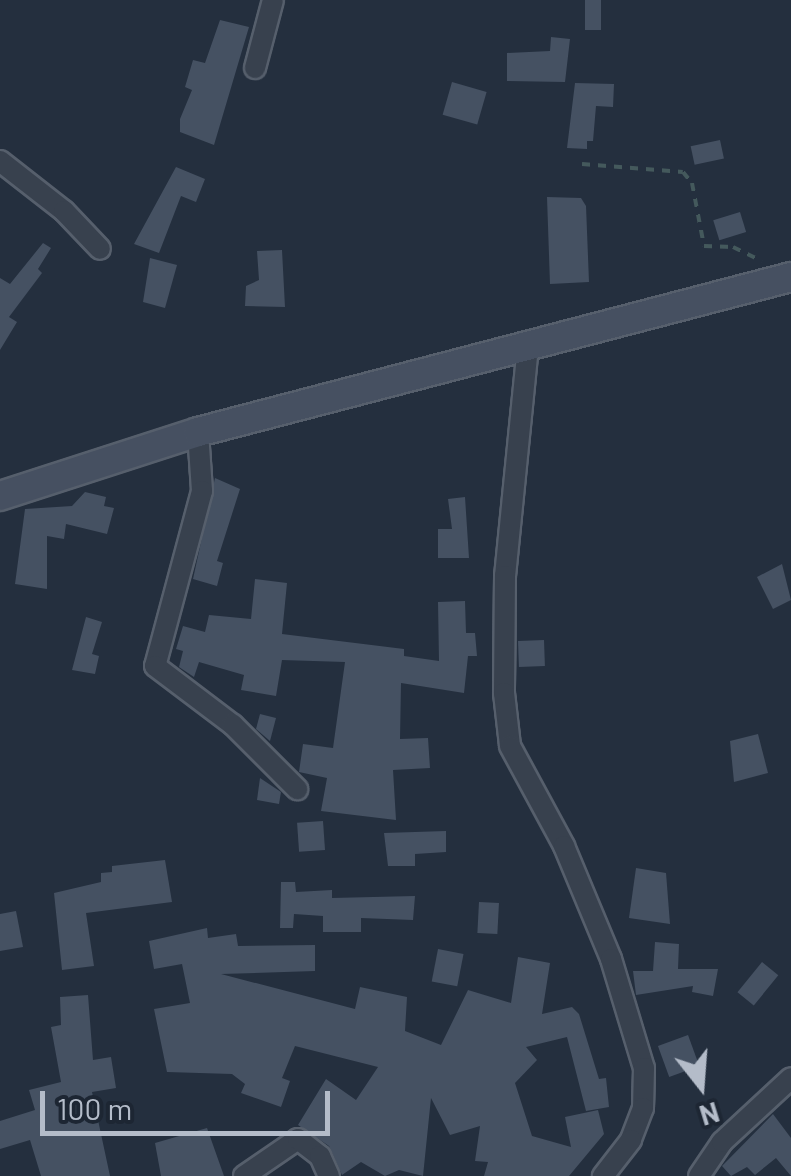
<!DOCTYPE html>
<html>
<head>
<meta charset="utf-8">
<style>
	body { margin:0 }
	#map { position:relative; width:791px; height:1176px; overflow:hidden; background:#242f3e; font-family:Barlow,sans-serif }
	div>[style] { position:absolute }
	.building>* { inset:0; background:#455162; transform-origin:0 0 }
	.path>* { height:4px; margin-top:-2px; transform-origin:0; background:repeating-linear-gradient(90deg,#44595c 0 8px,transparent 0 16px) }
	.roads { filter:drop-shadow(2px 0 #565f6c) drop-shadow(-2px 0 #565f6c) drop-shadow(0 2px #565f6c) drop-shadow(0 -2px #565f6c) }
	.street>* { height:20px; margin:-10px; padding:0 10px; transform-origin:10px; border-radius:10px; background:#38414e }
	.secondary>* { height:28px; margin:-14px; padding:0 14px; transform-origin:14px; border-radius:14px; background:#465061 }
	span { translate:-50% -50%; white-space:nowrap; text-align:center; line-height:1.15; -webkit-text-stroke:9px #1d2633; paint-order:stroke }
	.north { position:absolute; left:651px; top:1036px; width:100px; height:100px; -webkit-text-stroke:8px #1d2633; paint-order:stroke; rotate:163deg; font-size:28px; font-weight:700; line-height:40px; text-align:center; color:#b4bcc9 }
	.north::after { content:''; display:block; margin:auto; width:35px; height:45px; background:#b4bcc9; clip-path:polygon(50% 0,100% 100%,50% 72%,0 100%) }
	.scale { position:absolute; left:40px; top:1091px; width:290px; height:45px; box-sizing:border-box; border:5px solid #b4bcc9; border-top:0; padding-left:12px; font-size:30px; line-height:35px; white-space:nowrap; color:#b4bcc9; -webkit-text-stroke:8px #1d2633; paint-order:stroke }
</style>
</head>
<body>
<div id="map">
	<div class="building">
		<i style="left:585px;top:0;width:16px;height:30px"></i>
		<i style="clip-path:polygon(220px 20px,249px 27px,214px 145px,180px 132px,180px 119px,192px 90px,185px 87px,193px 60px,205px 63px)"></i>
		<i style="clip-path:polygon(551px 37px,570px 39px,565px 82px,507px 81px,507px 53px,550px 51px)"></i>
		<i style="left:452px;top:82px;width:36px;height:34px;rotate:16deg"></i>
		<i style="clip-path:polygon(575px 83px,614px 84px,613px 107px,596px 106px,593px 141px,587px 141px,587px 149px,567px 148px)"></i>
		<i style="left:720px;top:140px;width:19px;height:30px;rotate:78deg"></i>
		<i style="clip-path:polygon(176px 167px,205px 179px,196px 202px,181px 196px,159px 253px,134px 244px)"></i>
		<i style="clip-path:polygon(547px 197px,581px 198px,586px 206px,589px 282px,550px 284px)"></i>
		<i style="left:740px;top:212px;width:21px;height:28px;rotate:73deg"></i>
		<i style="clip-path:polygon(43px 243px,51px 248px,38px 269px,42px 273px,9px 317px,17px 322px,0 350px,0 278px,10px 284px)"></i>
		<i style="clip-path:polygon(282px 250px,285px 307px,245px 306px,246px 286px,259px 280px,257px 251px)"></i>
		<i style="clip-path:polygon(150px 258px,177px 265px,165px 308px,143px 302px)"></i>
		<i style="clip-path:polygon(215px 478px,240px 489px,217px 561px,223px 563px,217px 586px,193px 579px)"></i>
		<i style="clip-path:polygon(85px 492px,106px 497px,104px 506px,114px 508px,107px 534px,66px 524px,64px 539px,47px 536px,47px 589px,15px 584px,25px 509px,72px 506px)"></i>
		<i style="clip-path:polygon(465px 497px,469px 558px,438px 558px,438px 529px,452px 529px,448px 499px)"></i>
		<i style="clip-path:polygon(782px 564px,791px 600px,773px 609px,757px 577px)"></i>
		<i style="clip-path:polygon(255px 579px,287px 583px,282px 634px,404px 649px,404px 656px,439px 661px,438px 602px,465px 601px,466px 633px,475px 633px,477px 656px,468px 656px,464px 693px,401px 683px,400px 739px,428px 738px,430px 768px,393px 770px,396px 820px,321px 811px,327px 778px,299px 772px,303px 744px,333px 748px,345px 662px,282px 660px,276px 696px,241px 690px,244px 675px,199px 662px,194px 677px,179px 667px,183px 651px,176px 649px,183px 626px,205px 632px,209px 615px,251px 619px)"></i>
		<i style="clip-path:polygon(86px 617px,102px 622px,92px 654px,99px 656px,95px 674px,72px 670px)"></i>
		<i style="left:544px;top:640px;width:26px;height:26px;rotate:88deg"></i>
		<i style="clip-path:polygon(260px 714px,276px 718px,270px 741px,256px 729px)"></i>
		<i style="clip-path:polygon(758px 734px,768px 773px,734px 782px,730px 741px)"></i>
		<i style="clip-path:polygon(260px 778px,281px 792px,279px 804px,257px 800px)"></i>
		<i style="left:323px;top:821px;width:29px;height:26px;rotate:86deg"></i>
		<i style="clip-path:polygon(446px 831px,446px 852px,415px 854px,415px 866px,388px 866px,384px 833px)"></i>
		<i style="clip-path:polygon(165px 860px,172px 902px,86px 913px,94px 966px,62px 970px,54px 893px,101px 882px,101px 873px,112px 872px,112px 866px)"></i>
		<i style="clip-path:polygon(636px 868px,666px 873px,670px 924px,629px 918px)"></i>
		<i style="clip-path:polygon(281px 882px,295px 882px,296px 892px,332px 890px,332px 898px,415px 896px,413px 920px,361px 918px,361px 932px,323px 932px,323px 916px,294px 914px,293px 928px,280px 928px)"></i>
		<i style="left:479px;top:902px;width:20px;height:31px;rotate:3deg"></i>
		<i style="clip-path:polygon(16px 911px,23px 947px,0 951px,0 914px)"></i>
		<i style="clip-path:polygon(207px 928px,208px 938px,236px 934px,238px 946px,315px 945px,315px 971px,221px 974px,355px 1009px,360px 987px,407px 997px,405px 1031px,441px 1045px,468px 990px,511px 1003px,518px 957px,550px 963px,542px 1014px,572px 1007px,579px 1014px,599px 1079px,606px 1078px,609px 1107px,586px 1111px,567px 1037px,526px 1047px,537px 1060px,515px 1083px,532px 1136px,571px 1147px,565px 1117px,598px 1110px,604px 1134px,569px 1176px,484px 1176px,488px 1162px,475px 1161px,480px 1126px,450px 1135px,431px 1098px,423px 1176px,399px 1170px,385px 1176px,361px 1162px,342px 1175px,329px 1146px,298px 1125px,326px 1079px,356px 1100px,378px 1067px,295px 1046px,282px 1078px,290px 1081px,281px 1107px,241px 1093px,245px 1084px,232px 1074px,167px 1072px,154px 1009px,190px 1003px,182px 964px,154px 969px,149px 941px)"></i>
		<i style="clip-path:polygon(655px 942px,679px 944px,678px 969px,718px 969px,713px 996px,692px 992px,693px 986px,636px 995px,633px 971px,653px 971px)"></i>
		<i style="left:438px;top:949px;width:26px;height:33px;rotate:11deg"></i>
		<i style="left:762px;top:962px;width:21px;height:39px;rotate:39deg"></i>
		<i style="clip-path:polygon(88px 995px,93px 1060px,111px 1057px,116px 1088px,92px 1092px,110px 1176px,41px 1176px,30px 1140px,0 1149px,0 1121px,35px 1110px,29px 1090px,61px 1082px,51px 1027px,61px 1025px,60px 997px)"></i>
		<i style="left:688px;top:1035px;width:33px;height:32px;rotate:70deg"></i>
		<i style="clip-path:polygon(773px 1114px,791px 1138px,791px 1176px,776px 1158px,755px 1175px,747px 1167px,731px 1176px,722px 1166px)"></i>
		<i style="clip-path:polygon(207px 1128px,224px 1176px,161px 1176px,155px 1143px)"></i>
	</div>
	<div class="path">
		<i style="left:582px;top:164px;width:101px;rotate:4.5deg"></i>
		<i style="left:683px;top:172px;width:14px;rotate:51deg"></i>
		<i style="left:692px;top:183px;width:64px;rotate:79.2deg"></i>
		<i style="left:704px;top:246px;width:29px;rotate:2deg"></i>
		<i style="left:733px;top:247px;width:32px;rotate:26deg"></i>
	</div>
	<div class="roads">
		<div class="street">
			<i style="left:255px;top:68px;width:70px;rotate:-75.2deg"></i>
			<i style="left:0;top:161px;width:81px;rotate:38deg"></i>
			<i style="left:64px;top:211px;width:52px;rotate:46.5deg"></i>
			<i style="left:528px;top:346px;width:231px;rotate:95.7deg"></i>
			<i style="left:505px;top:576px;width:117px;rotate:90.5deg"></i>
			<i style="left:504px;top:693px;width:53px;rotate:83.5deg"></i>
			<i style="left:510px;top:746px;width:114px;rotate:61.6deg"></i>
			<i style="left:564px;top:846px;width:122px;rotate:67.4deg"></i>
			<i style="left:611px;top:959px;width:114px;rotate:73.2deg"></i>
			<i style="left:644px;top:1068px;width:40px;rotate:91.4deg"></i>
			<i style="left:643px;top:1108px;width:34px;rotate:111deg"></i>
			<i style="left:631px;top:1140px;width:46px;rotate:127.9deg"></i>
			<i style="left:198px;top:432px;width:59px;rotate:86.1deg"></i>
			<i style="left:202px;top:491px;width:181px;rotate:105deg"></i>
			<i style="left:155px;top:666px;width:98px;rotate:37.1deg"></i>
			<i style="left:233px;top:725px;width:91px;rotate:45deg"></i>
			<i style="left:244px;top:1176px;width:65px;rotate:-34.4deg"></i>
			<i style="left:298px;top:1139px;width:28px;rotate:38deg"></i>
			<i style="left:320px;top:1156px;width:22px;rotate:66deg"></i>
			<i style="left:699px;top:1176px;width:41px;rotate:-55.9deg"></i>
			<i style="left:722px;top:1142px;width:94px;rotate:-42.8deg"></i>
		</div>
		<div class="secondary">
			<i style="left:0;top:496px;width:208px;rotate:-17.9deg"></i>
			<i style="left:198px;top:432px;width:613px;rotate:-14.65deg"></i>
		</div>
	</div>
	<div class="north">N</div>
	<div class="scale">100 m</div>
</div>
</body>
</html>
